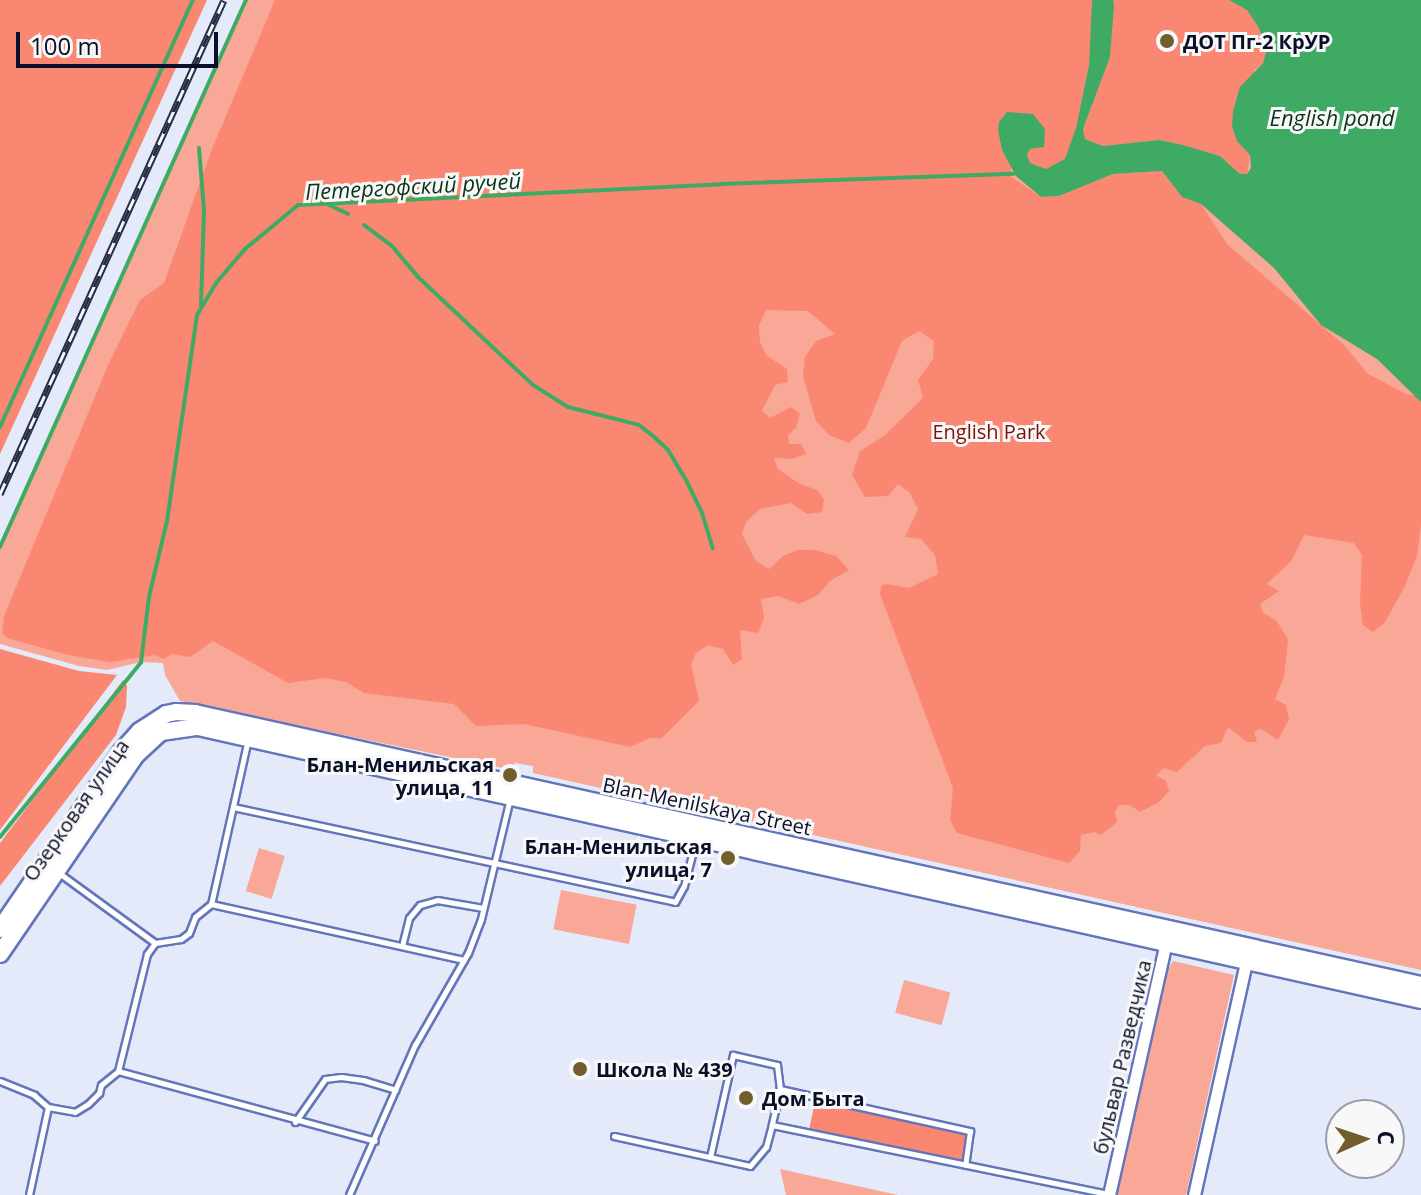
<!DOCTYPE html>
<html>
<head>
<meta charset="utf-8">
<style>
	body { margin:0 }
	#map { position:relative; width:1421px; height:1195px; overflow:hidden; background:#e5eafa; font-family:"Open Sans",sans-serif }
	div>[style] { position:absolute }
	.green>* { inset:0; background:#f9a797; transform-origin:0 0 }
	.forest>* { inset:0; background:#fa8772; transform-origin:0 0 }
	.water>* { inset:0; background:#3faa63 }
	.stream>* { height:4px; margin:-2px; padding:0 2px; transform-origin:2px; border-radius:2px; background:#3faa63 }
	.roads { filter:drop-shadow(2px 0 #6376bb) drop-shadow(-2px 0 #6376bb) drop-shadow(0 2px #6376bb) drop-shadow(0 -2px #6376bb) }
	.lane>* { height:5px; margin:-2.5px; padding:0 2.5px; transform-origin:2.5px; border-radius:2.5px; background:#fff }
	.street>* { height:11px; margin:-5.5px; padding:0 5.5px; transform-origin:5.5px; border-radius:5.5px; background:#fff }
	.secondary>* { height:16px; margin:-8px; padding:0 8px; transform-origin:8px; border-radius:8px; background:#fff }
	.rail>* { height:7px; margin-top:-3.5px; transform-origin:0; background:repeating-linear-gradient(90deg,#f8f8f8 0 12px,#282d47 0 24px); box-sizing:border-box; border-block:2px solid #282d47 }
	.dots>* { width:22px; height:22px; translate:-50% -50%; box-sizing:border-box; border:4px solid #f8f8f8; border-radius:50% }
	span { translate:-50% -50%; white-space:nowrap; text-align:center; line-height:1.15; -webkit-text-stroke:6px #f8f8f8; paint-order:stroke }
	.poi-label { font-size:20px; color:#0a0f2a; font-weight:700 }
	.left { translate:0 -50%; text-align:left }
	.right { translate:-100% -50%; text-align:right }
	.park-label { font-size:20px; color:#7a1305 }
	.street-label { font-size:20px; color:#0a0f2a }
	.water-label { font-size:22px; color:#09361a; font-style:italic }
	.north { position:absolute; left:1325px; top:1099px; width:80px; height:80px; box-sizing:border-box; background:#f8f8f8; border:2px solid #999ba6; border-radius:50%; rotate:87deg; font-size:22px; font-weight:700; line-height:32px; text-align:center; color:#0a0f2a }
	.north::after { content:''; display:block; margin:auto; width:28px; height:36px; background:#705f2d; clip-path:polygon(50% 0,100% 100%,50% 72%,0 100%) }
	.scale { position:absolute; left:16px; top:32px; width:202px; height:36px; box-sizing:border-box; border:4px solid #0a0f2a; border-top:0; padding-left:10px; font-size:24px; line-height:28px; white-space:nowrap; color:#0a0f2a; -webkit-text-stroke:6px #f8f8f8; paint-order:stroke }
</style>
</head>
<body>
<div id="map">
	<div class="green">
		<i style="clip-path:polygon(246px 0,1421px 0,1421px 970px,533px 773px,533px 766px,515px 763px,512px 770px,180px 701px,165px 675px,163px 663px,141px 662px,107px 670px,79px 666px,0 644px,0 547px)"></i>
		<i style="left:259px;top:848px;width:27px;height:45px;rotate:17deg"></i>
		<i style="left:561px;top:890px;width:77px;height:40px;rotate:11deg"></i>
		<i style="clip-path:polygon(1173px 961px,1234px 975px,1186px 1195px,1117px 1195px,1164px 976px)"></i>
		<i style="left:904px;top:980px;width:48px;height:34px;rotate:15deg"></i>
		<i style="clip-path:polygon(780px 1169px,898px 1195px,786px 1195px)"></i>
	</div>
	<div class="forest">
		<i style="clip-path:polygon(0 0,207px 0,0 454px)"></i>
		<i style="clip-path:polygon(275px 0,1092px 0,1089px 65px,1076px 128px,1065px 160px,1046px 170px,1030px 163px,1027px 155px,1030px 149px,1044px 147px,1043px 137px,998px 131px,1002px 150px,1012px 164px,1010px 176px,1041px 197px,1059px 196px,1113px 174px,1162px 171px,1182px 197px,1201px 204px,1227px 244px,1344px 345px,1368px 374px,1406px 394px,1417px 396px,1421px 402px,1421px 525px,1417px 556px,1404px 588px,1385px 622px,1373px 632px,1363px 625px,1360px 603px,1362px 555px,1354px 543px,1304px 535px,1292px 560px,1267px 584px,1279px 591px,1260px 604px,1263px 613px,1276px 620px,1288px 639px,1284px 677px,1275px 699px,1286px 705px,1289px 719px,1278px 740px,1261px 729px,1254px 732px,1257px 742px,1247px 742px,1228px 727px,1221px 743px,1205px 746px,1177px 772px,1164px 768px,1156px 775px,1166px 781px,1169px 791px,1159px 802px,1140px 812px,1130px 805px,1119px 805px,1115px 812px,1117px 822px,1101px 835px,1095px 832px,1081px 835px,1080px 851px,1069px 863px,957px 833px,950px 820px,953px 788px,880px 594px,881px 586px,886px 584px,909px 588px,938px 574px,935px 555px,921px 539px,905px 537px,918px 509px,910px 493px,898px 484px,888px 496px,865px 497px,852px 475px,860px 451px,884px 436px,923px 398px,918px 380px,933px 359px,934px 341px,919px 331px,902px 341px,866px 428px,849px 443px,829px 435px,816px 421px,803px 376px,805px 357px,816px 341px,835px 334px,808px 311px,766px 310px,759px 326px,760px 342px,766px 355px,787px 369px,788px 382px,775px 385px,762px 411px,770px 418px,791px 407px,800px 414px,796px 428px,788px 435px,789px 444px,801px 444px,806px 454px,792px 459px,774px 458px,778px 469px,798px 483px,817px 490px,824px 499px,822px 512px,807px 514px,791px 503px,760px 509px,746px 522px,742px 534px,756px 561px,769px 569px,783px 556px,797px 550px,815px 550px,836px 556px,849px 570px,830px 581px,818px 595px,799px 604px,778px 596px,761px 599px,764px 618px,758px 633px,740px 630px,742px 659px,733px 665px,723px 649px,708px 645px,696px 653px,691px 664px,699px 701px,662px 738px,650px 738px,630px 747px,524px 724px,476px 726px,454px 704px,364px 693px,346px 682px,325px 678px,288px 683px,213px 641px,190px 657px,172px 654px,163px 659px,155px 655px,110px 662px,68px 655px,7px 638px,2px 633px,4px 616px,108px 365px,140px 300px,164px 283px,212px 149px)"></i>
		<i style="clip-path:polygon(1113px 0,1229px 0,1247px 10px,1259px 28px,1266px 52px,1263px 63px,1254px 70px,1245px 149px,1250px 155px,1247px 174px,1240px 174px,1220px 156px,1183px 145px,1159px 140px,1103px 146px,1085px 139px,1083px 129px,1110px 57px)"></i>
		<i style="clip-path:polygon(0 649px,79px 671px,117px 675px,0 830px)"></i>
		<i style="clip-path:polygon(123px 680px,127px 686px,126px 707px,116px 735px,0 886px,0 843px)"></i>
		<i style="left:816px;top:1097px;width:158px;height:36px;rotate:12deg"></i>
	</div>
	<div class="water">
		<i style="clip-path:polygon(1092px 0,1113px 0,1114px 6px,1110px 57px,1083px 129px,1085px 139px,1103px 146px,1159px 140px,1183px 145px,1220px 156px,1240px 174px,1247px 174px,1251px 168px,1250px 155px,1237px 141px,1232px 127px,1233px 111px,1240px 87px,1263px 63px,1266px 52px,1259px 28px,1247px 10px,1229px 0,1421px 0,1421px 402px,1377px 359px,1321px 325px,1274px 268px,1201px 204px,1182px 197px,1162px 171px,1113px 174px,1059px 196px,1041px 197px,1016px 176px,1002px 150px,998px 131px,999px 122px,1007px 112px,1033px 114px,1045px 129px,1044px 147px,1030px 149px,1027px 155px,1030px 163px,1046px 169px,1065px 159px,1076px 128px,1089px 65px)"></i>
	</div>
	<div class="stream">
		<i style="left:199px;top:148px;width:62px;rotate:85.4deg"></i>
		<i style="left:204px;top:210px;width:95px;rotate:91.8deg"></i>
		<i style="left:329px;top:205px;width:21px;rotate:25deg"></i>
		<i style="left:364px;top:225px;width:35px;rotate:37deg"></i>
		<i style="left:392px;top:246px;width:40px;rotate:50deg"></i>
		<i style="left:418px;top:277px;width:158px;rotate:43.2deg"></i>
		<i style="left:533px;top:385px;width:41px;rotate:32.2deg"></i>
		<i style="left:568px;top:407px;width:73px;rotate:14.2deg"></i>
		<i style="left:639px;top:425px;width:18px;rotate:38deg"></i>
		<i style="left:653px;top:436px;width:21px;rotate:43deg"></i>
		<i style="left:668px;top:450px;width:37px;rotate:59deg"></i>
		<i style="left:687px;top:482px;width:34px;rotate:64deg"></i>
		<i style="left:702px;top:513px;width:37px;rotate:73deg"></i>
		<i style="left:0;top:427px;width:469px;rotate:-65.7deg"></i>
		<i style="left:0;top:547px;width:600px;rotate:-65.79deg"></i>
		<i style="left:0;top:837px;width:225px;rotate:-51.1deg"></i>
		<i style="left:141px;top:662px;width:65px;rotate:-83deg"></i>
		<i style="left:149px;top:597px;width:78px;rotate:-76.7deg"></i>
		<i style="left:167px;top:521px;width:208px;rotate:-81.7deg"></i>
		<i style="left:197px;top:315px;width:37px;rotate:-59deg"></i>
		<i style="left:216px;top:283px;width:45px;rotate:-49.5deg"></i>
		<i style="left:245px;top:249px;width:69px;rotate:-39.7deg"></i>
		<i style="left:298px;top:205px;width:424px;rotate:-2.8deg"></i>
		<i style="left:721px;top:184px;width:293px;rotate:-2deg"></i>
	</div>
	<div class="roads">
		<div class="lane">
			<i style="left:248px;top:739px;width:169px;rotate:102.6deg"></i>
			<i style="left:211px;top:904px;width:259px;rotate:12.5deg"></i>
			<i style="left:233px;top:807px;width:452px;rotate:12.1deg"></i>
			<i style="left:675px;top:902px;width:18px;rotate:-61deg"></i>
			<i style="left:684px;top:886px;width:49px;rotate:-75.7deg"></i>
			<i style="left:59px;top:873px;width:119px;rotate:36.1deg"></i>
			<i style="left:155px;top:943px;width:14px;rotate:126deg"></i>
			<i style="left:147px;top:954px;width:121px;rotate:103.9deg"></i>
			<i style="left:118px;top:1071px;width:266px;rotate:15.2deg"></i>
			<i style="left:155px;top:943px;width:26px;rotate:-9deg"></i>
			<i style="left:181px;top:939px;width:10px;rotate:-37deg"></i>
			<i style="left:189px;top:933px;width:17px;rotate:-69deg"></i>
			<i style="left:195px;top:917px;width:21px;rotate:-39deg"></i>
			<i style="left:402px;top:946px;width:29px;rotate:-76deg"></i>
			<i style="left:409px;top:918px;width:17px;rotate:-50deg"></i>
			<i style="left:420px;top:905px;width:18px;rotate:-16deg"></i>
			<i style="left:437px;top:900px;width:47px;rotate:9.9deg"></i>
			<i style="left:0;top:1081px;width:37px;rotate:22deg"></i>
			<i style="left:34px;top:1095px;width:18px;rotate:41deg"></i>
			<i style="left:48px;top:1107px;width:90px;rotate:102.2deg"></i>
			<i style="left:780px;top:1089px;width:195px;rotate:12.5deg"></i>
			<i style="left:970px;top:1131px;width:34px;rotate:98deg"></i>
			<i style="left:48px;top:1107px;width:27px;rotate:10deg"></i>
			<i style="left:75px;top:1112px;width:15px;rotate:-32deg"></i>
			<i style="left:88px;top:1104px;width:16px;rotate:-45deg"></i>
			<i style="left:99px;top:1093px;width:8px;rotate:-76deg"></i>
			<i style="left:101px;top:1085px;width:22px;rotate:-39deg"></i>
			<i style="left:295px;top:1122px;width:52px;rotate:-55.1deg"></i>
			<i style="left:325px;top:1079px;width:16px;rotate:-7deg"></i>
			<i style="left:341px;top:1077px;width:22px;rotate:8deg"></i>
			<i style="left:363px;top:1080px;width:34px;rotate:17deg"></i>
			<i style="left:614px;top:1136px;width:139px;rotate:12.4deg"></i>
			<i style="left:750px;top:1166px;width:25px;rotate:-50deg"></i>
			<i style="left:766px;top:1147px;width:23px;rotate:-75deg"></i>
			<i style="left:772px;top:1125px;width:343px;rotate:11.6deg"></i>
			<i style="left:710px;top:1157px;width:105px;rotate:-77.3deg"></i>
			<i style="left:733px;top:1055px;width:45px;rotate:12.8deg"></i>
			<i style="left:777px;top:1065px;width:24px;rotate:83deg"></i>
			<i style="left:780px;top:1089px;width:37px;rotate:103deg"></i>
			<i style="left:349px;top:1195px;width:164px;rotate:-66.3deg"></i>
			<i style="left:415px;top:1045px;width:106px;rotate:-60.1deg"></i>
			<i style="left:468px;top:953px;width:36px;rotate:-69deg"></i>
			<i style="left:481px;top:919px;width:124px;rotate:-76.5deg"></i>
		</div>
		<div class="street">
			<i style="left:1109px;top:1195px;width:263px;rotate:-77.3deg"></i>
			<i style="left:1194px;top:1195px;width:244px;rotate:-77.4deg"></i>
		</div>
		<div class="secondary">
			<i style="left:0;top:929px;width:214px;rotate:-55.6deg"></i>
			<i style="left:121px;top:752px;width:28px;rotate:-48deg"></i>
			<i style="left:140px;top:731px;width:31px;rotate:-33deg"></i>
			<i style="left:166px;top:714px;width:10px;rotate:-11deg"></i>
			<i style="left:176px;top:712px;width:19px;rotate:3deg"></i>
			<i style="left:195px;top:713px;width:1256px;rotate:12.51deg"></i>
			<i style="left:0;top:954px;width:241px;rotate:-55.7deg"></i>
			<i style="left:136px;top:755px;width:34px;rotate:-43deg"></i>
			<i style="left:161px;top:732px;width:37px;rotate:-8deg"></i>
			<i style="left:198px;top:727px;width:1253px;rotate:12.58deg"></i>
		</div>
	</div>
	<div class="rail">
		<i style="left:0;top:494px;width:542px;rotate:-65.61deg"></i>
	</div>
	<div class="dots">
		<i style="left:1167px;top:41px;background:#705f2d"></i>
		<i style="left:510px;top:775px;background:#705f2d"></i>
		<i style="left:728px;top:858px;background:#705f2d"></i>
		<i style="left:580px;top:1069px;background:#705f2d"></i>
		<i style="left:746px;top:1098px;background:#705f2d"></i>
	</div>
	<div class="poi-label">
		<span class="left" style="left:1183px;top:41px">ДОТ Пг-2 КрУР</span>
		<span class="right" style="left:494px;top:776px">Блан-Менильская<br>улица, 11</span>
		<span class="right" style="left:712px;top:858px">Блан-Менильская<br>улица, 7</span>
		<span class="left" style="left:596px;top:1069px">Школа № 439</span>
		<span class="left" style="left:762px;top:1098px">Дом Быта</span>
	</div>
	<div class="park-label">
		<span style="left:989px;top:431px">English Park</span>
	</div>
	<div class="street-label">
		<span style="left:707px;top:806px;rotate:12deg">Blan-Menilskaya Street</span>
		<span style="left:76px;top:810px;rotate:-55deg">Озерковая улица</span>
		<span style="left:1122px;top:1057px;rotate:-77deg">бульвар Разведчика</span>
	</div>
	<div class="water-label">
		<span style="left:1332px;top:118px">English pond</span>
		<span style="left:413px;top:186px;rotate:-3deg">Петергофский ручей</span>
	</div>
	<div class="north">С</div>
	<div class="scale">100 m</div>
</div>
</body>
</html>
